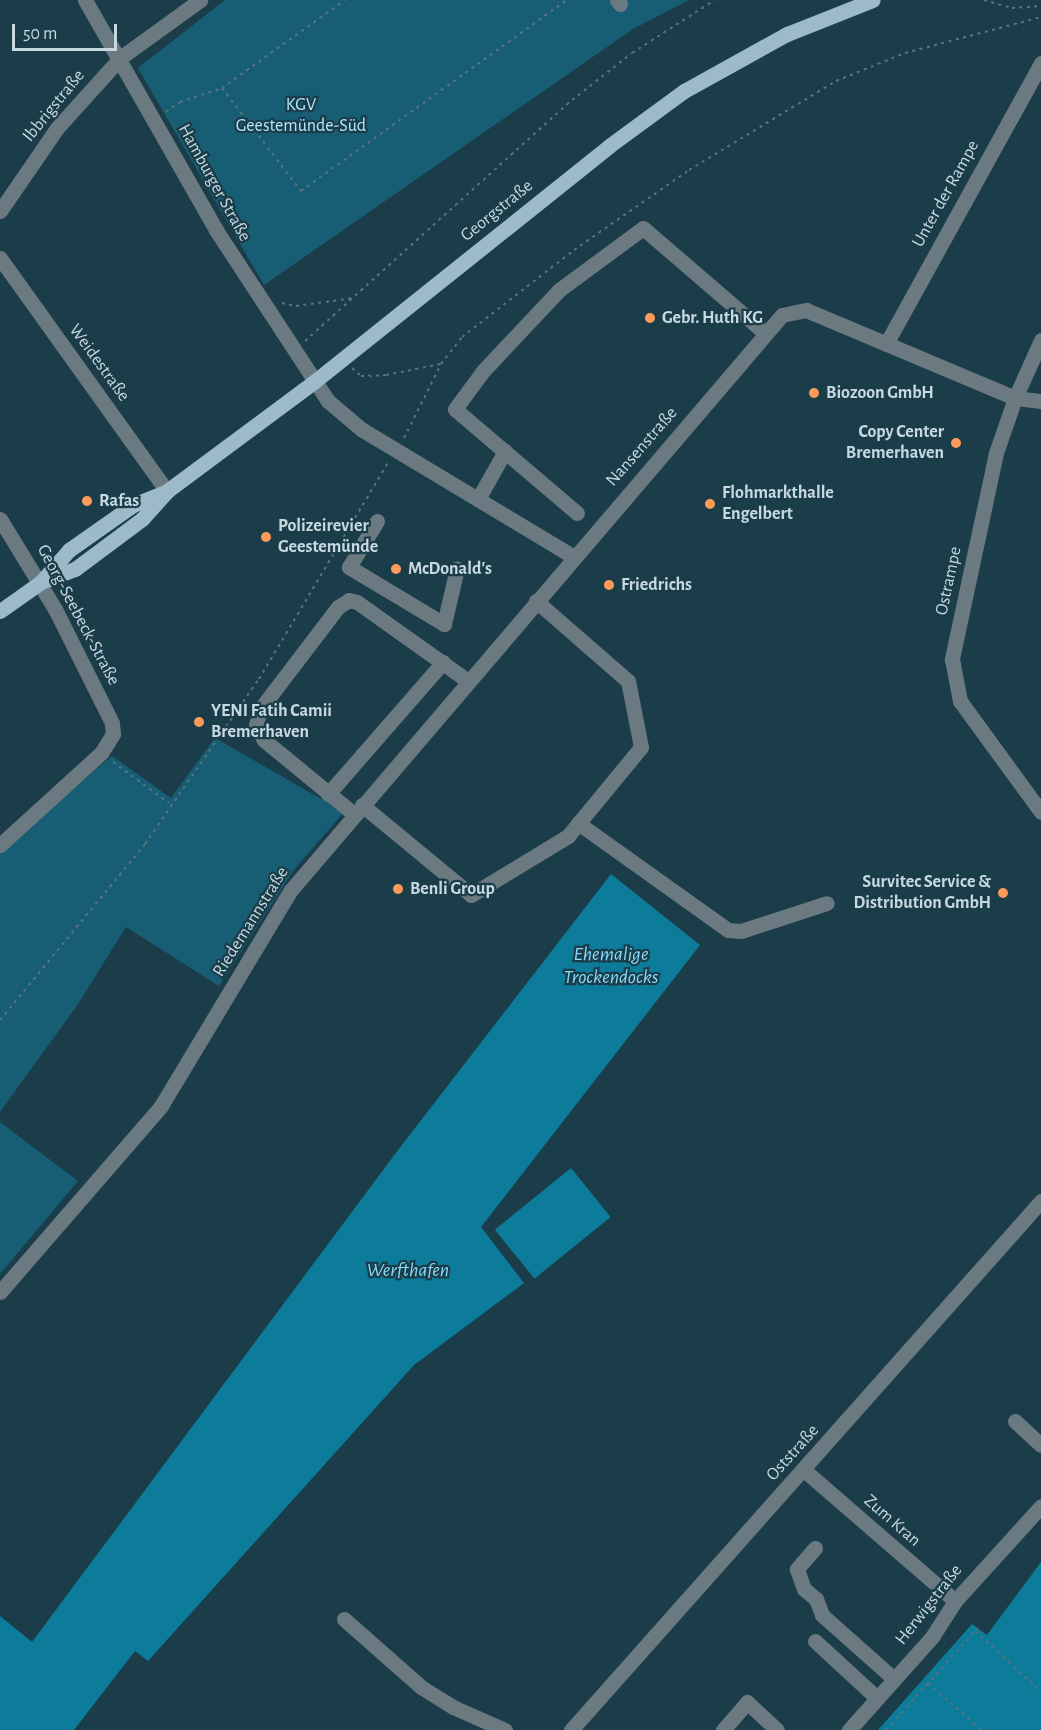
<!DOCTYPE html>
<html>
<head>
<meta charset="utf-8">
<style>
	body { margin:0 }
	#map { position:relative; width:1041px; height:1730px; overflow:hidden; background:#1b3d49; font-family:"Alegreya Sans",sans-serif }
	div>[style] { position:absolute }
	.green>* { inset:0; background:#175e75 }
	.water>* { inset:0; background:#0d7b9a; transform-origin:0 0 }
	.path>* { height:2px; margin-top:-1px; transform-origin:0; background:repeating-linear-gradient(90deg,#57747e 0 3px,transparent 0 7.5px) }
	.minor>* { height:15px; margin:-7.5px; padding:0 7.5px; transform-origin:7.5px; border-radius:7.5px; background:#6b7a80 }
	.major>* { height:15px; margin:-7.5px; padding:0 7.5px; transform-origin:7.5px; border-radius:7.5px; background:#9cbac7 }
	.dots>* { width:16px; height:16px; translate:-50% -50%; box-sizing:border-box; border:3px solid #1b3d49; border-radius:50% }
	span { translate:-50% -50%; white-space:nowrap; text-align:center; line-height:1.15; -webkit-text-stroke:4.5px #1b3d49; paint-order:stroke }
	.street-label { font-size:18px; color:#c7d9e0 }
	.park-label { font-size:18px; color:#b2e7fc }
	.poi-label { font-size:18px; color:#c7d9e0; font-weight:700 }
	.left { translate:0 -50%; text-align:left }
	.right { translate:-100% -50%; text-align:right }
	.water-label { font-size:20px; color:#88dbfb; font-style:italic }
	.scale { position:absolute; left:12px; top:24px; width:105px; height:27px; box-sizing:border-box; border:3px solid #c7d9e0; border-top:0; padding-left:8px; font-size:18px; line-height:21px; white-space:nowrap; color:#c7d9e0; -webkit-text-stroke:4px #1b3d49; paint-order:stroke }
</style>
</head>
<body>
<div id="map">
	<div class="green">
		<i style="clip-path:polygon(225px 0,689px 0,633px 29px,264px 285px,138px 68px)"></i>
		<i style="clip-path:polygon(215px 738px,344px 812px,293px 871px,219px 986px,126px 927px,78px 1004px,0 1112px,0 850px,112px 756px,171px 798px)"></i>
		<i style="clip-path:polygon(0 1122px,78px 1181px,0 1274px)"></i>
	</div>
	<div class="water">
		<i style="clip-path:polygon(611px 874px,700px 945px,481px 1227px,524px 1283px,414px 1365px,148px 1661px,135px 1651px,74px 1730px,0 1730px,0 1616px,32px 1642px,395px 1154px)"></i>
		<i style="left:571px;top:1168px;width:63px;height:98px;rotate:51deg"></i>
		<i style="clip-path:polygon(1041px 1562px,1041px 1730px,878px 1730px,972px 1624px,987px 1635px)"></i>
	</div>
	<div class="path">
		<i style="left:984px;top:0;width:29px;rotate:16deg"></i>
		<i style="left:1012px;top:8px;width:29px;rotate:-4deg"></i>
		<i style="left:222px;top:88px;width:130px;rotate:52.5deg"></i>
		<i style="left:301px;top:191px;width:327px;rotate:-35.7deg"></i>
		<i style="left:166px;top:112px;width:17px;rotate:-36deg"></i>
		<i style="left:180px;top:102px;width:44px;rotate:-18.4deg"></i>
		<i style="left:222px;top:88px;width:151px;rotate:-35.6deg"></i>
		<i style="left:282px;top:303px;width:14px;rotate:12deg"></i>
		<i style="left:296px;top:306px;width:58px;rotate:-8deg"></i>
		<i style="left:305px;top:341px;width:360px;rotate:-42.1deg"></i>
		<i style="left:572px;top:100px;width:76px;rotate:-38.1deg"></i>
		<i style="left:632px;top:53px;width:98px;rotate:-32.6deg"></i>
		<i style="left:352px;top:368px;width:12px;rotate:42deg"></i>
		<i style="left:361px;top:376px;width:25px;rotate:-2deg"></i>
		<i style="left:386px;top:375px;width:56px;rotate:-11.3deg"></i>
		<i style="left:404px;top:438px;width:83px;rotate:-63.4deg"></i>
		<i style="left:441px;top:364px;width:34px;rotate:-52deg"></i>
		<i style="left:462px;top:337px;width:142px;rotate:-37.8deg"></i>
		<i style="left:574px;top:250px;width:140px;rotate:-34.8deg"></i>
		<i style="left:689px;top:170px;width:172px;rotate:-31.2deg"></i>
		<i style="left:836px;top:81px;width:74px;rotate:-22.1deg"></i>
		<i style="left:905px;top:53px;width:141px;rotate:-14.8deg"></i>
		<i style="left:113px;top:762px;width:69px;rotate:36.2deg"></i>
		<i style="left:0;top:1020px;width:228px;rotate:-50.5deg"></i>
		<i style="left:145px;top:844px;width:201px;rotate:-55.4deg"></i>
		<i style="left:259px;top:679px;width:252px;rotate:-59.2deg"></i>
		<i style="left:975px;top:1631px;width:86px;rotate:42.6deg"></i>
		<i style="left:928px;top:1683px;width:72px;rotate:41deg"></i>
		<i style="left:886px;top:1730px;width:137px;rotate:-48deg"></i>
	</div>
	<div class="minor">
		<i style="left:85px;top:0;width:265px;rotate:60.3deg"></i>
		<i style="left:216px;top:230px;width:204px;rotate:56.8deg"></i>
		<i style="left:328px;top:401px;width:43px;rotate:40.3deg"></i>
		<i style="left:361px;top:429px;width:249px;rotate:31deg"></i>
		<i style="left:617px;top:0;width:5px;rotate:53deg"></i>
		<i style="left:0;top:211px;width:101px;rotate:-55.5deg"></i>
		<i style="left:57px;top:128px;width:94px;rotate:-48deg"></i>
		<i style="left:120px;top:58px;width:99px;rotate:-35.9deg"></i>
		<i style="left:0;top:258px;width:287px;rotate:54.4deg"></i>
		<i style="left:1041px;top:340px;width:64px;rotate:114.1deg"></i>
		<i style="left:1015px;top:398px;width:58px;rotate:109.1deg"></i>
		<i style="left:996px;top:453px;width:211px;rotate:102.1deg"></i>
		<i style="left:952px;top:659px;width:43px;rotate:79.2deg"></i>
		<i style="left:960px;top:701px;width:137px;rotate:53.9deg"></i>
		<i style="left:886px;top:344px;width:321px;rotate:-61.1deg"></i>
		<i style="left:478px;top:499px;width:55px;rotate:-60.6deg"></i>
		<i style="left:577px;top:513px;width:160px;rotate:-139.6deg"></i>
		<i style="left:455px;top:409px;width:47px;rotate:-53.6deg"></i>
		<i style="left:483px;top:371px;width:111px;rotate:-46.8deg"></i>
		<i style="left:559px;top:290px;width:104px;rotate:-36.4deg"></i>
		<i style="left:643px;top:228px;width:161px;rotate:40.7deg"></i>
		<i style="left:0;top:519px;width:105px;rotate:58.6deg"></i>
		<i style="left:55px;top:609px;width:127px;rotate:63.4deg"></i>
		<i style="left:112px;top:723px;width:11px;rotate:85deg"></i>
		<i style="left:113px;top:734px;width:22px;rotate:122deg"></i>
		<i style="left:101px;top:753px;width:137px;rotate:137.7deg"></i>
		<i style="left:377px;top:521px;width:54px;rotate:121.3deg"></i>
		<i style="left:349px;top:567px;width:111px;rotate:31deg"></i>
		<i style="left:444px;top:624px;width:57px;rotate:-76.9deg"></i>
		<i style="left:328px;top:794px;width:175px;rotate:-48.9deg"></i>
		<i style="left:362px;top:805px;width:141px;rotate:39.5deg"></i>
		<i style="left:471px;top:895px;width:114px;rotate:-31.3deg"></i>
		<i style="left:568px;top:836px;width:115px;rotate:-50.6deg"></i>
		<i style="left:641px;top:747px;width:67px;rotate:-101.1deg"></i>
		<i style="left:628px;top:681px;width:122px;rotate:-139deg"></i>
		<i style="left:354px;top:814px;width:117px;rotate:-140.6deg"></i>
		<i style="left:264px;top:740px;width:17px;rotate:-118deg"></i>
		<i style="left:256px;top:725px;width:18px;rotate:-74deg"></i>
		<i style="left:261px;top:708px;width:127px;rotate:-52.7deg"></i>
		<i style="left:338px;top:607px;width:13px;rotate:-32deg"></i>
		<i style="left:349px;top:600px;width:8px;rotate:14deg"></i>
		<i style="left:357px;top:602px;width:136px;rotate:35.4deg"></i>
		<i style="left:578px;top:823px;width:184px;rotate:35.5deg"></i>
		<i style="left:728px;top:930px;width:13px;rotate:4deg"></i>
		<i style="left:741px;top:931px;width:90px;rotate:-18deg"></i>
		<i style="left:0;top:1292px;width:246px;rotate:-49.1deg"></i>
		<i style="left:161px;top:1106px;width:252px;rotate:-59deg"></i>
		<i style="left:291px;top:890px;width:756px;rotate:-49.51deg"></i>
		<i style="left:782px;top:315px;width:25px;rotate:-12deg"></i>
		<i style="left:806px;top:310px;width:227px;rotate:22.8deg"></i>
		<i style="left:1015px;top:398px;width:26px;rotate:7deg"></i>
		<i style="left:1015px;top:1421px;width:35px;rotate:43deg"></i>
		<i style="left:804px;top:1470px;width:200px;rotate:40.9deg"></i>
		<i style="left:815px;top:1548px;width:28px;rotate:131deg"></i>
		<i style="left:797px;top:1569px;width:21px;rotate:71deg"></i>
		<i style="left:804px;top:1589px;width:16px;rotate:40deg"></i>
		<i style="left:816px;top:1599px;width:17px;rotate:69deg"></i>
		<i style="left:822px;top:1615px;width:96px;rotate:41.6deg"></i>
		<i style="left:344px;top:1619px;width:103px;rotate:41.4deg"></i>
		<i style="left:421px;top:1687px;width:38px;rotate:32deg"></i>
		<i style="left:453px;top:1707px;width:57px;rotate:23.9deg"></i>
		<i style="left:815px;top:1641px;width:84px;rotate:42.6deg"></i>
		<i style="left:571px;top:1730px;width:708px;rotate:-48.38deg"></i>
		<i style="left:723px;top:1730px;width:37px;rotate:-49deg"></i>
		<i style="left:747px;top:1702px;width:41px;rotate:43deg"></i>
		<i style="left:849px;top:1730px;width:125px;rotate:-48.3deg"></i>
		<i style="left:932px;top:1637px;width:43px;rotate:-57.4deg"></i>
		<i style="left:955px;top:1601px;width:128px;rotate:-47.8deg"></i>
	</div>
	<div class="major">
		<i style="left:41px;top:582px;width:43px;rotate:-48.8deg"></i>
		<i style="left:69px;top:550px;width:78px;rotate:-35.1deg"></i>
		<i style="left:133px;top:505px;width:31px;rotate:-22deg"></i>
		<i style="left:0;top:611px;width:50px;rotate:-35.3deg"></i>
		<i style="left:41px;top:582px;width:36px;rotate:-21deg"></i>
		<i style="left:75px;top:569px;width:84px;rotate:-36.7deg"></i>
		<i style="left:142px;top:519px;width:38px;rotate:-48deg"></i>
		<i style="left:167px;top:491px;width:184px;rotate:-36.6deg"></i>
		<i style="left:315px;top:381px;width:376px;rotate:-38.6deg"></i>
		<i style="left:609px;top:146px;width:93px;rotate:-36.3deg"></i>
		<i style="left:684px;top:91px;width:118px;rotate:-29deg"></i>
		<i style="left:787px;top:34px;width:92px;rotate:-21.6deg"></i>
	</div>
	<div class="dots">
		<i style="left:650px;top:318px;background:#fe9b58"></i>
		<i style="left:814px;top:393px;background:#fe9b58"></i>
		<i style="left:956px;top:443px;background:#fe9b58"></i>
		<i style="left:87px;top:501px;background:#fe9b58"></i>
		<i style="left:710px;top:504px;background:#fe9b58"></i>
		<i style="left:266px;top:537px;background:#fe9b58"></i>
		<i style="left:396px;top:569px;background:#fe9b58"></i>
		<i style="left:609px;top:585px;background:#fe9b58"></i>
		<i style="left:199px;top:722px;background:#fe9b58"></i>
		<i style="left:398px;top:889px;background:#fe9b58"></i>
		<i style="left:1003px;top:893px;background:#fe9b58"></i>
	</div>
	<div class="street-label">
		<span style="left:54px;top:106px;rotate:-51deg">Ibbrigstraße</span>
		<span style="left:214px;top:183px;rotate:61deg">Hamburger Straße</span>
		<span style="left:946px;top:194px;rotate:-61deg">Unter der Rampe</span>
		<span style="left:497px;top:211px;rotate:-39deg">Georgstraße</span>
		<span style="left:99px;top:363px;rotate:54deg">Weidestraße</span>
		<span style="left:642px;top:447px;rotate:-49deg">Nansenstraße</span>
		<span style="left:949px;top:581px;rotate:-78deg">Ostrampe</span>
		<span style="left:78px;top:615px;rotate:62deg">Georg-Seebeck-Straße</span>
		<span style="left:251px;top:922px;rotate:-58deg">Riedemannstraße</span>
		<span style="left:793px;top:1453px;rotate:-48deg">Oststraße</span>
		<span style="left:892px;top:1521px;rotate:41deg">Zum Kran</span>
		<span style="left:929px;top:1605px;rotate:-52deg">Herwigstraße</span>
	</div>
	<div class="park-label">
		<span style="left:301px;top:116px">KGV<br>Geestemünde-Süd</span>
	</div>
	<div class="poi-label">
		<span class="left" style="left:662px;top:318px">Gebr. Huth KG</span>
		<span class="left" style="left:826px;top:393px">Biozoon GmbH</span>
		<span class="right" style="left:944px;top:443px">Copy Center<br>Bremerhaven</span>
		<span class="left" style="left:722px;top:504px">Flohmarkthalle<br>Engelbert</span>
		<span class="left" style="left:99px;top:501px">Rafas</span>
		<span class="left" style="left:278px;top:537px">Polizeirevier<br>Geestemünde</span>
		<span class="left" style="left:408px;top:569px">McDonald's</span>
		<span class="left" style="left:621px;top:585px">Friedrichs</span>
		<span class="left" style="left:211px;top:722px">YENI Fatih Camii<br>Bremerhaven</span>
		<span class="right" style="left:991px;top:893px">Survitec Service &amp;<br>Distribution GmbH</span>
		<span class="left" style="left:410px;top:889px">Benli Group</span>
	</div>
	<div class="water-label">
		<span style="left:611px;top:966px">Ehemalige<br>Trockendocks</span>
		<span style="left:408px;top:1270px">Werfthafen</span>
	</div>
	<div class="scale">50 m</div>
</div>
</body>
</html>
